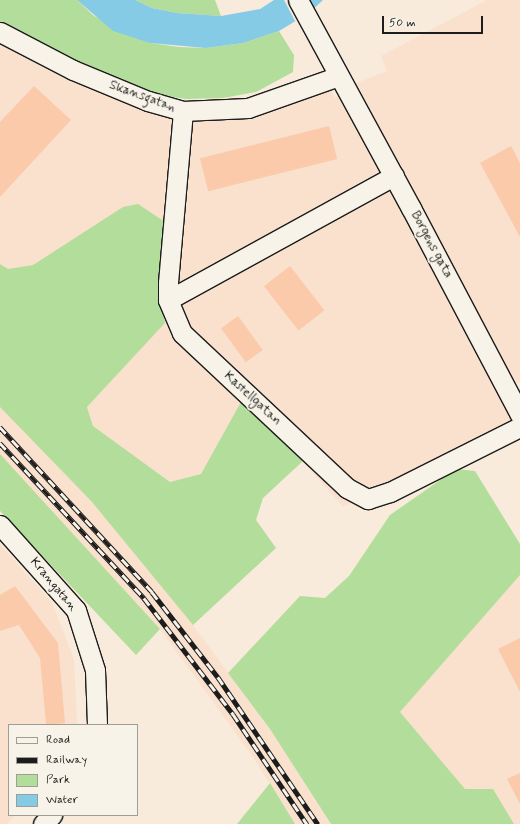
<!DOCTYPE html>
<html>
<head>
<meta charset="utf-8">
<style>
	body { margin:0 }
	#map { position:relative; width:520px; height:824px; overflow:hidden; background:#f8ebdc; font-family:Mynerve,sans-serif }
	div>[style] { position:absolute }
	.built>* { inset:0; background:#f9e1cd }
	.green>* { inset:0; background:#b3dd9a }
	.water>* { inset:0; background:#85cbe6 }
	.pier>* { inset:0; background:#f8ebdc }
	.building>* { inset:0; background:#fbcaab; transform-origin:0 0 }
	.roads { filter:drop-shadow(1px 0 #1c1c1c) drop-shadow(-1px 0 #1c1c1c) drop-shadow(0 1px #1c1c1c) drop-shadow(0 -1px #1c1c1c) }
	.minor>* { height:19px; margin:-9.5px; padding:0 9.5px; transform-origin:9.5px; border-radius:9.5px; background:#f7f3e8 }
	.rail>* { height:4.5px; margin-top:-2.25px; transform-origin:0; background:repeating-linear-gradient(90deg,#f7f3e8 0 9px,#1c1c1c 0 18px); box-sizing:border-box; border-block:1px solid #1c1c1c }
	span { translate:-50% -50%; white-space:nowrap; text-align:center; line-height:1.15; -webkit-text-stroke:4px #f7f3e8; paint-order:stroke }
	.street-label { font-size:13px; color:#1c1c1c }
	.legend { position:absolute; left:8px; top:724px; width:130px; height:92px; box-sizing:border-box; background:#f7f3e8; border:1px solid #9f9d96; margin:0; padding:5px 7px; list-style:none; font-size:12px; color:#1c1c1c }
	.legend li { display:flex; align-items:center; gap:8px; height:20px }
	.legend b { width:20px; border:1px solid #9f9d96 }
	.scale { position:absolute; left:382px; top:16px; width:101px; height:18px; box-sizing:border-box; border:2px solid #1c1c1c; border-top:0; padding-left:5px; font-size:12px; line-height:14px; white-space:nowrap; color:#1c1c1c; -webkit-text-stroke:3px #f7f3e8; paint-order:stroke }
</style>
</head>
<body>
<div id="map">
	<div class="built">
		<i style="clip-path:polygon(487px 0,520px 0,520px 381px,497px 394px,511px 420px,343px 507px,303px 461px,242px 400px,201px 474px,170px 482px,93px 426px,87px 407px,165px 323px,98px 223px,33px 265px,8px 269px,0 264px,0 34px,150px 111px,176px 120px,253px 112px,330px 89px,335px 98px,356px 83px,387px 71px,381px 56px)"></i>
		<i style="clip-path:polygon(0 407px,92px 502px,193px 625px,270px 729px,331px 824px,295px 824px,253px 757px,160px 629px,0 454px)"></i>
		<i style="clip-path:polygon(0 544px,52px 602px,74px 659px,77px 722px,76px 725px,9px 725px,9px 815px,16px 815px,7px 824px,0 824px)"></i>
		<i style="clip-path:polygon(520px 575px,520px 824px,514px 824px,493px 790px,465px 789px,400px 712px)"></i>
	</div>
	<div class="green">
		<i style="clip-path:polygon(0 0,77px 0,94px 16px,150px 43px,179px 47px,206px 48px,243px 43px,279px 31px,294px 55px,293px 72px,256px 92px,223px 98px,186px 99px,140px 92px,66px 58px,0 23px)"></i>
		<i style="clip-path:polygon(135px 0,215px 0,221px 16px,177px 13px,152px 8px)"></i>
		<i style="clip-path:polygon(138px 204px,165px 222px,160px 300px,165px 323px,87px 407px,93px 426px,170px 482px,201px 474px,242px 400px,303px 461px,263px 498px,256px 520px,276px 548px,193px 625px,92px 502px,0 407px,0 264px,8px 269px,33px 265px,123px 207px)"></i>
		<i style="clip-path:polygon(0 454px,160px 629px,136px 655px,0 511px)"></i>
		<i style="clip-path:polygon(456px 469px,475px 471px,520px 544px,520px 575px,400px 712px,465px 789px,493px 789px,514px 824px,331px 824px,270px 729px,228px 673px,300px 596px,325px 598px,349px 576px,390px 515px)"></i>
		<i style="clip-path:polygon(270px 783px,295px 824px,237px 824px)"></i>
	</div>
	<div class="water">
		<i style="clip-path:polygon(77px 0,135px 0,152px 8px,177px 13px,221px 16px,260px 9px,274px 0,323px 0,309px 13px,279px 31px,243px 43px,206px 48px,150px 43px,113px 31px)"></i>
	</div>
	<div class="pier">
		<i style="clip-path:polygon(284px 0,307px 0,310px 14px,296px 23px)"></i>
	</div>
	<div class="building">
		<i style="clip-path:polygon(34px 86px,71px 120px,0 197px,0 122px)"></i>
		<i style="left:329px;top:126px;width:34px;height:133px;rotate:76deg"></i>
		<i style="clip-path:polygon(511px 146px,520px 163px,520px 237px,480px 163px)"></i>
		<i style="left:290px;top:266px;width:56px;height:33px;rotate:52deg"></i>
		<i style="left:238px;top:316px;width:42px;height:21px;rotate:54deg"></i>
		<i style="clip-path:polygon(15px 586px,58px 643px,65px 723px,46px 725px,40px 658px,19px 625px,0 631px,0 595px)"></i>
		<i style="clip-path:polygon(520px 638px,520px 692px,498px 649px)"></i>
		<i style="clip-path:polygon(520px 773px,520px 804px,507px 779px)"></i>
	</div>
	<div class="roads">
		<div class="minor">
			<i style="left:298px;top:0;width:237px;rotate:61.5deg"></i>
			<i style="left:411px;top:208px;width:234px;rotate:62.2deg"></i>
			<i style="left:0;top:32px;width:82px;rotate:27.5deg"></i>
			<i style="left:73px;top:70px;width:81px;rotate:22.5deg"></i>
			<i style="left:148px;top:101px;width:36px;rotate:16deg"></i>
			<i style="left:183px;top:111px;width:65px;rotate:-2.6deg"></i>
			<i style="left:248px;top:108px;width:96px;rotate:-19.4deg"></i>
			<i style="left:183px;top:111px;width:173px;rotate:95deg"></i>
			<i style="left:168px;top:283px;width:17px;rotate:90deg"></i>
			<i style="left:168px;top:300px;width:36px;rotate:67deg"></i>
			<i style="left:182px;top:333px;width:226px;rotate:43.2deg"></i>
			<i style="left:347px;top:488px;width:24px;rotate:28deg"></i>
			<i style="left:368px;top:499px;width:23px;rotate:-18deg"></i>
			<i style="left:390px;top:492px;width:145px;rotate:-26.6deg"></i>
			<i style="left:168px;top:300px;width:258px;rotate:-28.8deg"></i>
			<i style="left:0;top:525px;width:114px;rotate:48.2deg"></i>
			<i style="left:76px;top:610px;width:63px;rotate:72.4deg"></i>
			<i style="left:95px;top:670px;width:55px;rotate:87.9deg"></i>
			<i style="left:43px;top:824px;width:13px;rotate:-45deg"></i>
		</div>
	</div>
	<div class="rail">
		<i style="left:0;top:427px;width:224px;rotate:47.3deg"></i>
		<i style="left:152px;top:592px;width:108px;rotate:52.2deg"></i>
		<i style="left:218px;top:677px;width:178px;rotate:55.8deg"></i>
		<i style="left:0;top:443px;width:212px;rotate:47.1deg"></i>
		<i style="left:144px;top:598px;width:146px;rotate:52.5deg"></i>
		<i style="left:233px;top:714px;width:133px;rotate:56.1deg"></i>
	</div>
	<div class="street-label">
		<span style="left:142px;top:97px;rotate:20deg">Skansgatan</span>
		<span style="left:431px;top:245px;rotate:62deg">Borgens gata</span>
		<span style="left:252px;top:399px;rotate:43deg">Kastellgatan</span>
		<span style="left:53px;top:585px;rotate:50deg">Krangatan</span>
	</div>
	<ul class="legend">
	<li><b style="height:5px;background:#f7f3e8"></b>Road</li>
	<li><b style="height:5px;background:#1c1c1c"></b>Railway</li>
	<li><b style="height:11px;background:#b3dd9a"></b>Park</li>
	<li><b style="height:11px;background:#85cbe6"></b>Water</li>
	</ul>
	<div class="scale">50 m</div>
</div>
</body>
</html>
